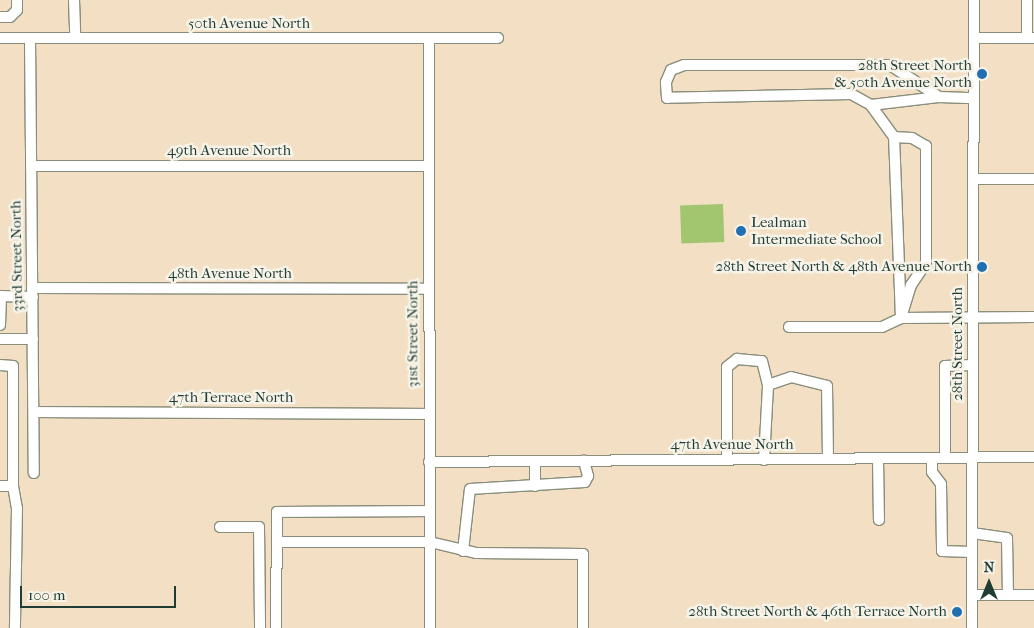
<!DOCTYPE html>
<html>
<head>
<meta charset="utf-8">
<style>
	body { margin:0 }
	#map { position:relative; width:1034px; height:628px; overflow:hidden; background:#f3e0c4; font-family:"IM FELL French Canon",serif }
	div>[style] { position:absolute }
	.green>* { inset:0; background:#a2c56f; transform-origin:0 0 }
	.roads { filter:drop-shadow(1px 0 #898e7c) drop-shadow(-1px 0 #898e7c) drop-shadow(0 1px #898e7c) drop-shadow(0 -1px #898e7c) }
	.minor>* { height:10px; margin:-5px; padding:0 5px; transform-origin:5px; border-radius:5px; background:#fff }
	.dots>* { width:14px; height:14px; translate:-50% -50%; box-sizing:border-box; border:2px solid #f7f3e8; border-radius:50% }
	span { translate:-50% -50%; white-space:nowrap; text-align:center; line-height:1.15; -webkit-text-stroke:5px #f7f3e8; paint-order:stroke }
	.street-label { font-size:15px; color:#1f3d34 }
	.poi-label { font-size:15px; color:#1f3d34 }
	.right { translate:-100% -50%; text-align:right }
	.left { translate:0 -50%; text-align:left }
	.north { position:absolute; left:964px; top:558px; width:50px; height:50px; -webkit-text-stroke:4px #f7f3e8; paint-order:stroke; rotate:0deg; font-size:14px; font-weight:700; line-height:20px; text-align:center; color:#1f3d34 }
	.north::after { content:''; display:block; margin:auto; width:18px; height:22px; background:#1f3d34; clip-path:polygon(50% 0,100% 100%,50% 72%,0 100%) }
	.scale { position:absolute; left:20px; top:586px; width:156px; height:22px; box-sizing:border-box; border:2px solid #1f3d34; border-top:0; padding-left:6px; font-size:15px; line-height:18px; white-space:nowrap; color:#1f3d34; -webkit-text-stroke:4px #f7f3e8; paint-order:stroke }
</style>
</head>
<body>
<div id="map">
	<div class="green">
		<i style="left:723px;top:204px;width:38px;height:43px;rotate:88deg"></i>
	</div>
	<div class="roads">
		<div class="minor">
			<i style="left:74px;top:0;width:38px;rotate:88deg"></i>
			<i style="left:0;top:17px;width:10px"></i>
			<i style="left:10px;top:17px;width:10px;rotate:-45deg"></i>
			<i style="left:17px;top:10px;width:10px;rotate:-90deg"></i>
			<i style="left:0;top:38px;width:498px"></i>
			<i style="left:30px;top:38px;width:435px;rotate:89.5deg"></i>
			<i style="left:974px;top:38px;width:60px"></i>
			<i style="left:1027px;top:38px;width:38px;rotate:-90deg"></i>
			<i style="left:429px;top:39px;width:589px;rotate:89.9deg"></i>
			<i style="left:871px;top:105px;width:68px;rotate:-6.7deg"></i>
			<i style="left:939px;top:97px;width:35px;rotate:2deg"></i>
			<i style="left:894px;top:137px;width:18px;rotate:3deg"></i>
			<i style="left:912px;top:138px;width:16px;rotate:30deg"></i>
			<i style="left:926px;top:146px;width:117px;rotate:90deg"></i>
			<i style="left:926px;top:263px;width:27px;rotate:124deg"></i>
			<i style="left:911px;top:285px;width:31px;rotate:107deg"></i>
			<i style="left:31px;top:166px;width:396px"></i>
			<i style="left:974px;top:179px;width:60px"></i>
			<i style="left:32px;top:288px;width:396px;rotate:0.1deg"></i>
			<i style="left:901px;top:318px;width:181px;rotate:-92.2deg"></i>
			<i style="left:894px;top:137px;width:39px;rotate:-126deg"></i>
			<i style="left:871px;top:105px;width:23px;rotate:-151deg"></i>
			<i style="left:851px;top:94px;width:184px;rotate:178.8deg"></i>
			<i style="left:667px;top:98px;width:16px;rotate:-94deg"></i>
			<i style="left:666px;top:82px;width:13px;rotate:-67deg"></i>
			<i style="left:671px;top:70px;width:14px;rotate:-21deg"></i>
			<i style="left:684px;top:65px;width:206px"></i>
			<i style="left:890px;top:65px;width:59px;rotate:33.1deg"></i>
			<i style="left:0;top:325px;width:29px;rotate:-88deg"></i>
			<i style="left:1px;top:296px;width:32px;rotate:2deg"></i>
			<i style="left:789px;top:327px;width:93px"></i>
			<i style="left:882px;top:327px;width:21px;rotate:-25deg"></i>
			<i style="left:901px;top:318px;width:133px;rotate:-0.4deg"></i>
			<i style="left:0;top:339px;width:33px"></i>
			<i style="left:0;top:365px;width:13px;rotate:4deg"></i>
			<i style="left:13px;top:366px;width:120px;rotate:90deg"></i>
			<i style="left:13px;top:486px;width:22px;rotate:80deg"></i>
			<i style="left:17px;top:508px;width:120px;rotate:91deg"></i>
			<i style="left:34px;top:412px;width:395px;rotate:0.3deg"></i>
			<i style="left:932px;top:458px;width:14px;rotate:90deg"></i>
			<i style="left:932px;top:472px;width:15px;rotate:53deg"></i>
			<i style="left:941px;top:484px;width:67px;rotate:89.1deg"></i>
			<i style="left:942px;top:551px;width:30px;rotate:2deg"></i>
			<i style="left:945px;top:458px;width:92px;rotate:-90deg"></i>
			<i style="left:945px;top:366px;width:27px;rotate:-2deg"></i>
			<i style="left:878px;top:459px;width:61px;rotate:89.1deg"></i>
			<i style="left:727px;top:460px;width:93px;rotate:-90deg"></i>
			<i style="left:727px;top:367px;width:13px;rotate:-39deg"></i>
			<i style="left:737px;top:359px;width:25px;rotate:5deg"></i>
			<i style="left:762px;top:361px;width:25px;rotate:76deg"></i>
			<i style="left:764px;top:460px;width:75px;rotate:-86.9deg"></i>
			<i style="left:768px;top:385px;width:24px;rotate:-19deg"></i>
			<i style="left:791px;top:377px;width:37px;rotate:14deg"></i>
			<i style="left:827px;top:386px;width:73px;rotate:89.2deg"></i>
			<i style="left:429px;top:462px;width:605px;rotate:-0.47deg"></i>
			<i style="left:535px;top:462px;width:24px;rotate:90deg"></i>
			<i style="left:0;top:486px;width:13px"></i>
			<i style="left:220px;top:527px;width:39px"></i>
			<i style="left:259px;top:527px;width:101px;rotate:89.4deg"></i>
			<i style="left:972px;top:533px;width:35px;rotate:8deg"></i>
			<i style="left:1007px;top:538px;width:57px;rotate:89deg"></i>
			<i style="left:277px;top:542px;width:153px"></i>
			<i style="left:430px;top:542px;width:47px;rotate:13.4deg"></i>
			<i style="left:476px;top:553px;width:107px;rotate:0.5deg"></i>
			<i style="left:583px;top:554px;width:74px;rotate:90deg"></i>
			<i style="left:463px;top:551px;width:62px;rotate:-83.6deg"></i>
			<i style="left:470px;top:489px;width:115px;rotate:-3.5deg"></i>
			<i style="left:585px;top:482px;width:7px;rotate:-63deg"></i>
			<i style="left:588px;top:476px;width:16px;rotate:-105deg"></i>
			<i style="left:972px;top:595px;width:62px"></i>
			<i style="left:276px;top:628px;width:116px;rotate:-89.5deg"></i>
			<i style="left:277px;top:512px;width:153px;rotate:-0.4deg"></i>
			<i style="left:972px;top:628px;width:628px;rotate:-89.82deg"></i>
		</div>
	</div>
	<div class="dots">
		<i style="left:982px;top:74px;background:#1f6fb2"></i>
		<i style="left:741px;top:231px;background:#1f6fb2"></i>
		<i style="left:982px;top:267px;background:#1f6fb2"></i>
		<i style="left:957px;top:612px;background:#1f6fb2"></i>
	</div>
	<div class="street-label">
		<span style="left:249px;top:24px">50th Avenue North</span>
		<span style="left:229px;top:151px">49th Avenue North</span>
		<span style="left:17px;top:256px;rotate:-91deg">33rd Street North</span>
		<span style="left:230px;top:274px">48th Avenue North</span>
		<span style="left:413px;top:334px;rotate:-90deg">31st Street North</span>
		<span style="left:958px;top:344px;rotate:-90deg">28th Street North</span>
		<span style="left:231px;top:398px">47th Terrace North</span>
		<span style="left:732px;top:445px">47th Avenue North</span>
	</div>
	<div class="poi-label">
		<span class="right" style="left:972px;top:74px">28th Street North<br>&amp; 50th Avenue North</span>
		<span class="left" style="left:751px;top:231px">Lealman<br>Intermediate School</span>
		<span class="right" style="left:972px;top:267px">28th Street North &amp; 48th Avenue North</span>
		<span class="right" style="left:947px;top:612px">28th Street North &amp; 46th Terrace North</span>
	</div>
	<div class="north">N</div>
	<div class="scale">100 m</div>
</div>
</body>
</html>
